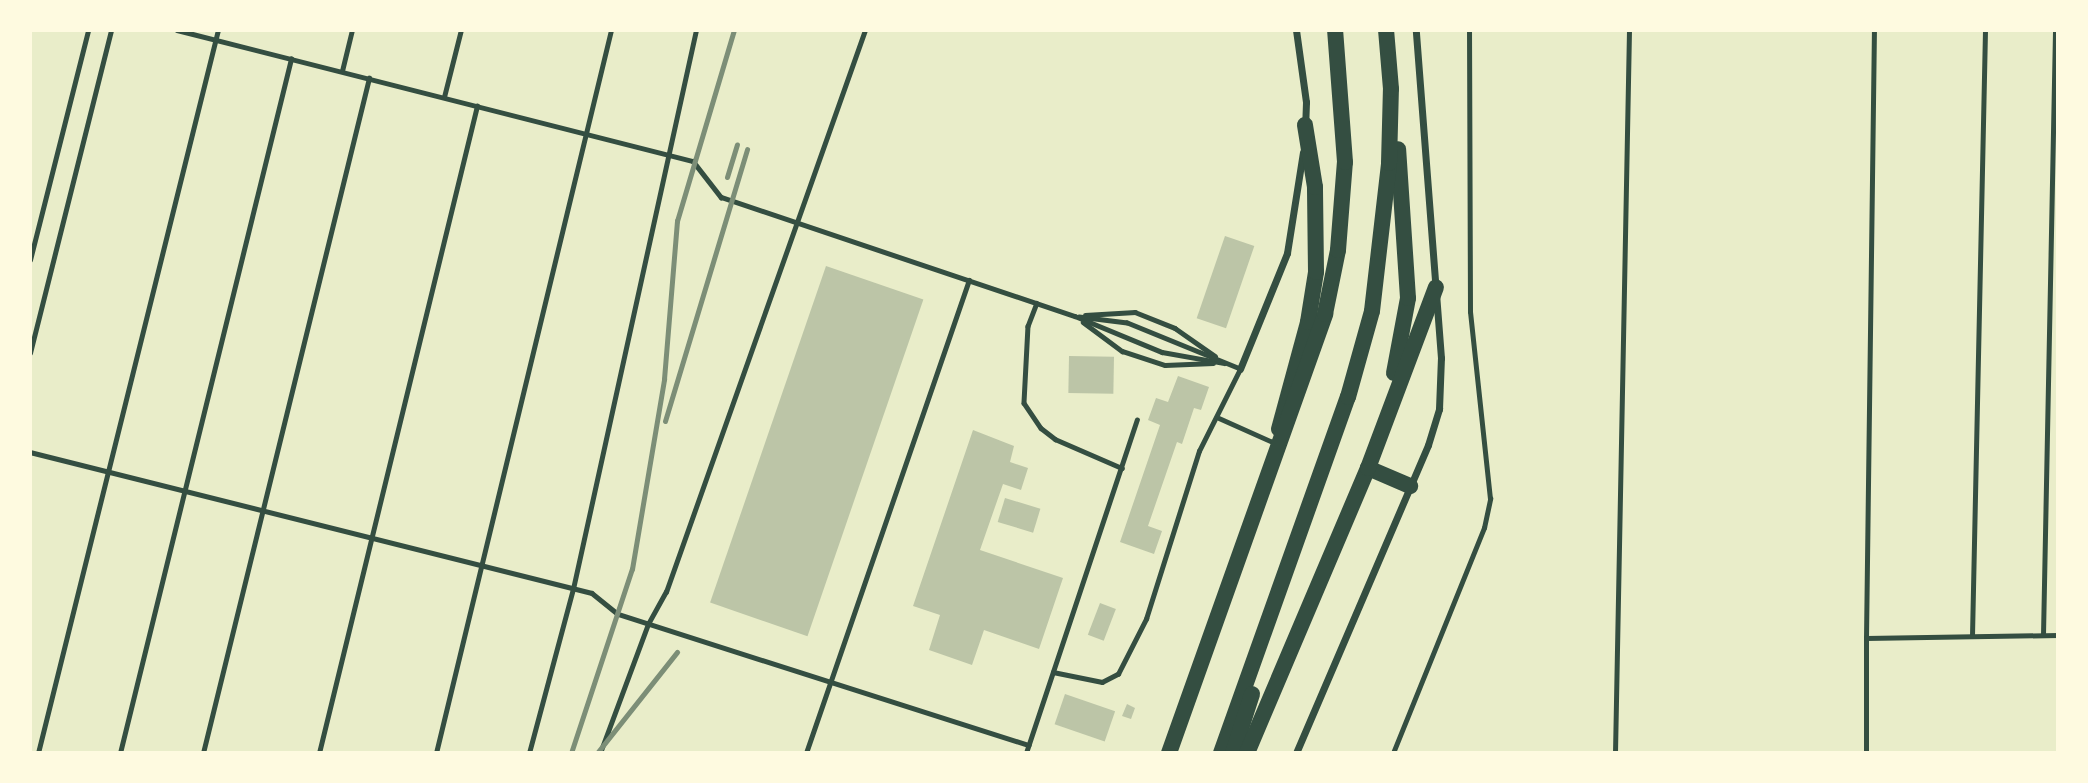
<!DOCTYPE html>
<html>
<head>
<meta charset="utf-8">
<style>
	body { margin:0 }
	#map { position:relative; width:2088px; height:783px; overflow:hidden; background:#e9edc9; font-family:"Fira Sans Condensed",sans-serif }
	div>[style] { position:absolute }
	.building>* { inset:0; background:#bcc5a7; transform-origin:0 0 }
	.service>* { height:4.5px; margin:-2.25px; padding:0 2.25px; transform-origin:2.25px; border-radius:2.25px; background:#344e41 }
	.minor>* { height:7px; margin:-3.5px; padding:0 3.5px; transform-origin:3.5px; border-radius:3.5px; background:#344e41 }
	.motorway>* { height:16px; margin:-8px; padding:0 8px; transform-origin:8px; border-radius:8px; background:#344e41 }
	.rail>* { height:5px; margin:-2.5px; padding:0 2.5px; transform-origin:2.5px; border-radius:2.5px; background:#7c8e77 }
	span { translate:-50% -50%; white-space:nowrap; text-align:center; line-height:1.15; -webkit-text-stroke:5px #fefae0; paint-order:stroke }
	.frame { position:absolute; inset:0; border:32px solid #fefae0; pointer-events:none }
</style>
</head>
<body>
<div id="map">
	<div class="building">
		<i style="left:1225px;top:236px;width:31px;height:87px;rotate:19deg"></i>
		<i style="left:826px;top:266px;width:103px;height:356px;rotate:19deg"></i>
		<i style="left:1069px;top:356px;width:45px;height:37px;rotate:1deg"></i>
		<i style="clip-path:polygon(1178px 376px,1209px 387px,1201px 410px,1194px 408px,1182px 444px,1177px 442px,1148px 526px,1162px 531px,1154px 554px,1120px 542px,1160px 425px,1148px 420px,1156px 398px,1168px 402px)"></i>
		<i style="clip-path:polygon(973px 430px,1014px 446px,1010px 462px,1028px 468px,1021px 490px,1003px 484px,980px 550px,1063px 578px,1039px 649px,984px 630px,972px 665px,929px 650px,940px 615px,913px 606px)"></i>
		<i style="left:1005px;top:498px;width:37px;height:25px;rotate:17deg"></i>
		<i style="left:1100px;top:603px;width:17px;height:34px;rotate:21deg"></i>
		<i style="left:1065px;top:694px;width:53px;height:32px;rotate:19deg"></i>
		<i style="clip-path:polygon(1127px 704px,1135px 708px,1131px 719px,1122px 716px)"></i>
	</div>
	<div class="service">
		<i style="left:177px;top:30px;width:532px;rotate:14.25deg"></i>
		<i style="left:693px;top:161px;width:46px;rotate:52.1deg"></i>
		<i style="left:721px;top:197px;width:373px;rotate:18.6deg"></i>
		<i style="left:1075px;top:316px;width:94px;rotate:22.5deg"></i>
		<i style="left:1162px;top:352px;width:63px;rotate:10.1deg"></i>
		<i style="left:342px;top:71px;width:42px;rotate:-76.3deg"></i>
		<i style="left:444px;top:97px;width:69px;rotate:-75.8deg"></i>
		<i style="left:30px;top:260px;width:237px;rotate:-75.8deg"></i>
		<i style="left:1037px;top:303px;width:25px;rotate:111deg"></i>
		<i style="left:1028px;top:326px;width:77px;rotate:93deg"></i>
		<i style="left:1024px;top:403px;width:30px;rotate:56deg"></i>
		<i style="left:1041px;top:428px;width:18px;rotate:38deg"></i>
		<i style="left:1055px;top:439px;width:73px;rotate:23.4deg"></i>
		<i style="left:1085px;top:315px;width:50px;rotate:-3.4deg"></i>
		<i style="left:1135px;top:312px;width:43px;rotate:21.8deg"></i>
		<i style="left:1175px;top:328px;width:49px;rotate:35deg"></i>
		<i style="left:1083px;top:322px;width:49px;rotate:36.6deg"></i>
		<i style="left:1122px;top:351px;width:45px;rotate:18deg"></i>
		<i style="left:1165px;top:365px;width:48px;rotate:-2.4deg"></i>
		<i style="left:30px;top:353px;width:333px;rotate:-75.9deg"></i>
		<i style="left:1219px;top:418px;width:61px;rotate:24.1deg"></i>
		<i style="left:30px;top:452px;width:579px;rotate:14.08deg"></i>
		<i style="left:592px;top:593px;width:33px;rotate:39deg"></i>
		<i style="left:618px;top:614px;width:431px;rotate:17.7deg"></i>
		<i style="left:2043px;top:635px;width:605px;rotate:-88.86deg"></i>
		<i style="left:1972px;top:636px;width:606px;rotate:-88.77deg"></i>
		<i style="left:1866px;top:638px;width:608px;rotate:-89.25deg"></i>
		<i style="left:1053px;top:672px;width:50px;rotate:11.5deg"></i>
		<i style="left:1102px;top:682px;width:18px;rotate:-27deg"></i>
		<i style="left:1118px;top:674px;width:62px;rotate:-63deg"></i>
		<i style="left:1146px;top:619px;width:176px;rotate:-72.5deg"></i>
		<i style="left:1199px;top:451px;width:92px;rotate:-63.4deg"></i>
		<i style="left:1240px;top:369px;width:122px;rotate:-157.8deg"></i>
		<i style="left:1127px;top:323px;width:48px;rotate:-172.9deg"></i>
		<i style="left:38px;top:753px;width:745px;rotate:-76.02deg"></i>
		<i style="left:120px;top:753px;width:715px;rotate:-76.16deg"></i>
		<i style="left:203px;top:753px;width:695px;rotate:-76.18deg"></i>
		<i style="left:319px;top:753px;width:666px;rotate:-76.28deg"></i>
		<i style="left:436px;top:753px;width:744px;rotate:-76.39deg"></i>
		<i style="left:529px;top:753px;width:170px;rotate:-75deg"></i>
		<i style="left:573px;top:589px;width:572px;rotate:-77.59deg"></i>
		<i style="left:600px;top:753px;width:138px;rotate:-69.6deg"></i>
		<i style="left:648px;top:624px;width:37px;rotate:-61deg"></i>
		<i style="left:666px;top:592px;width:596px;rotate:-70.5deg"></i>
		<i style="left:806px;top:753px;width:500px;rotate:-70.99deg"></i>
		<i style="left:1026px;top:753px;width:351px;rotate:-71.6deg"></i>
		<i style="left:1393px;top:753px;width:243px;rotate:-68deg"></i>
		<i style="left:1484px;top:528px;width:30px;rotate:-78deg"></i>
		<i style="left:1490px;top:499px;width:188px;rotate:-96.1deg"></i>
		<i style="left:1470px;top:312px;width:282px;rotate:-90.2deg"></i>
		<i style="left:1615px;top:753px;width:723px;rotate:-88.89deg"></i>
		<i style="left:1866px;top:753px;width:115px;rotate:-90deg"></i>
		<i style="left:1866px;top:638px;width:192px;rotate:-0.9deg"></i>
	</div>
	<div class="minor">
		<i style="left:1296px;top:30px;width:73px;rotate:82.1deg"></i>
		<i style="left:1306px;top:102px;width:24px;rotate:92deg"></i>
		<i style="left:1240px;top:369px;width:125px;rotate:-67.9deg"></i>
		<i style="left:1287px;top:253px;width:102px;rotate:-81deg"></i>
		<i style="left:1296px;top:753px;width:335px;rotate:-66.8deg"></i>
		<i style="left:1428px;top:445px;width:38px;rotate:-73deg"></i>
		<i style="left:1439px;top:409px;width:51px;rotate:-87.8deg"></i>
		<i style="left:1441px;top:358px;width:329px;rotate:-94.4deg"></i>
	</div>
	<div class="motorway">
		<i style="left:1394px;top:373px;width:76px;rotate:-79.4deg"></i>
		<i style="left:1408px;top:298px;width:149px;rotate:-93.8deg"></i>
		<i style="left:1279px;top:429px;width:111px;rotate:-74.8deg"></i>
		<i style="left:1308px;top:322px;width:51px;rotate:-80.9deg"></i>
		<i style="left:1316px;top:272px;width:85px;rotate:-90.7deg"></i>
		<i style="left:1315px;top:187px;width:63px;rotate:-99.2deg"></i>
		<i style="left:1368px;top:468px;width:46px;rotate:23.2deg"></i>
		<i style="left:1169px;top:753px;width:466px;rotate:-70.4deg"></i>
		<i style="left:1325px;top:314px;width:65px;rotate:-78.5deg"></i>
		<i style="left:1338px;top:250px;width:88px;rotate:-85.5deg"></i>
		<i style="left:1345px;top:162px;width:132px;rotate:-94.3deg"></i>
		<i style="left:1221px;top:753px;width:378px;rotate:-70.4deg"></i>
		<i style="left:1348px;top:397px;width:89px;rotate:-74.4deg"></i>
		<i style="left:1372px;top:311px;width:149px;rotate:-83.4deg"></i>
		<i style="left:1389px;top:163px;width:74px;rotate:-88.5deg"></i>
		<i style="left:1391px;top:89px;width:59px;rotate:-94.8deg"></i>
		<i style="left:1233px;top:753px;width:62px;rotate:-72.1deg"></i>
		<i style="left:1247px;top:753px;width:310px;rotate:-67deg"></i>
		<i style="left:1368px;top:468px;width:193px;rotate:-69.4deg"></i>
	</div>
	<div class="rail">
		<i style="left:727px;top:177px;width:34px;rotate:-73deg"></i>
		<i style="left:665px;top:421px;width:284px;rotate:-73.2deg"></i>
		<i style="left:571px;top:753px;width:194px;rotate:-71.7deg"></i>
		<i style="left:632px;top:569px;width:193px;rotate:-80.4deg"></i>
		<i style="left:664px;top:379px;width:159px;rotate:-85.3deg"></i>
		<i style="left:677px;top:221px;width:199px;rotate:-73.4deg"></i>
		<i style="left:597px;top:753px;width:129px;rotate:-51.6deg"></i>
	</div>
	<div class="frame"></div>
</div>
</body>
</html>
